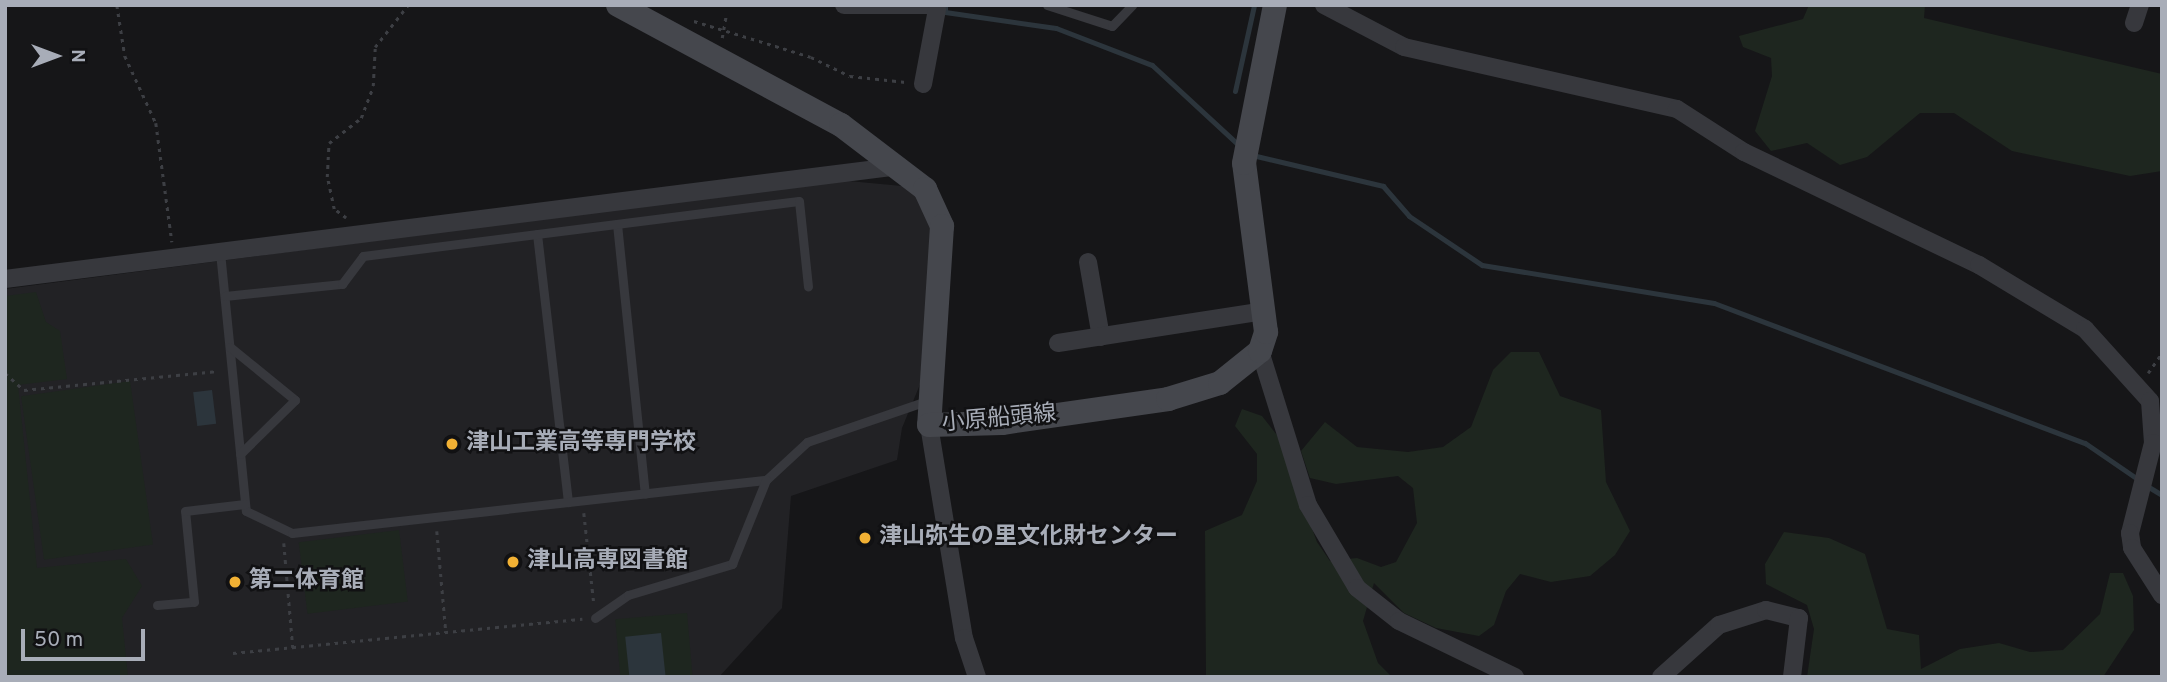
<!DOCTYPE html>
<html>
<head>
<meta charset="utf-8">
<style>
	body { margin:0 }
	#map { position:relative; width:2167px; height:682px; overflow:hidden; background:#161618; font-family:Overpass,"Noto Sans JP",sans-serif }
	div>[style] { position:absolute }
	.built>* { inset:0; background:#222225 }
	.green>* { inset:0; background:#1e261f; transform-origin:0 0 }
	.water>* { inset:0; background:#2c353c; transform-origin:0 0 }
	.stream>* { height:5px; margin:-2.5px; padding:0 2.5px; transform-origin:2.5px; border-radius:2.5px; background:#2c353c }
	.path>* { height:2.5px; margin-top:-1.25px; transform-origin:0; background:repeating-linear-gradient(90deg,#3d3f44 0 3.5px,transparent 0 8.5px) }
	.lane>* { height:9px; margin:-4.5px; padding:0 4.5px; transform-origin:4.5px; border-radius:4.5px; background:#37383d }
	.street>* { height:18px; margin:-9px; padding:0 9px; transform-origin:9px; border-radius:9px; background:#37383d }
	.secondary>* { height:24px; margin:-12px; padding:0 12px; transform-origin:12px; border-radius:12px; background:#45474d }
	.dots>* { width:19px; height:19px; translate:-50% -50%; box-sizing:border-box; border:4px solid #111113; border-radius:50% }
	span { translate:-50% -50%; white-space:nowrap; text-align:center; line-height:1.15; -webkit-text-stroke:5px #111113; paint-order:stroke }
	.street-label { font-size:23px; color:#a8adb8 }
	.poi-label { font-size:23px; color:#a8adb8; font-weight:700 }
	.left { translate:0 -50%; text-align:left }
	.frame { position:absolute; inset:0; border:7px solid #a8adb8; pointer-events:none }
	.north { position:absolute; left:21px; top:21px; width:70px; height:70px; -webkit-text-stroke:5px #111113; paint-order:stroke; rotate:90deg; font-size:19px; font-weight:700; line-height:28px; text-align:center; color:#a8adb8 }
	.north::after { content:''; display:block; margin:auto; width:24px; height:32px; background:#a8adb8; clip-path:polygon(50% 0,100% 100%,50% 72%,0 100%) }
	.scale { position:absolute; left:21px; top:629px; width:124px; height:32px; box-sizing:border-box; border:4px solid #a8adb8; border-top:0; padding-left:9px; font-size:21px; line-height:24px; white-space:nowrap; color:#a8adb8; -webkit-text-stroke:5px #111113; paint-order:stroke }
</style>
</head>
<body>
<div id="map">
	<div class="built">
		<i style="clip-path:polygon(838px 180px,902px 186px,914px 193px,932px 228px,921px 382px,902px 428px,897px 460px,791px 496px,782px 608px,719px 677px,5px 677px,5px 289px)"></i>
	</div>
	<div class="green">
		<i style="clip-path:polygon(1809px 5px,1925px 5px,1924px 18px,2162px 74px,2162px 171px,2130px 176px,2012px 151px,1954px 113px,1920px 113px,1867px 157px,1840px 165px,1807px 143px,1771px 151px,1755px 131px,1772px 76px,1771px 58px,1743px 47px,1739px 36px,1803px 19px)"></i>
		<i style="clip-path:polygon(36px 292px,46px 322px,60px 331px,67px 379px,18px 385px,37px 568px,126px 559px,142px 586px,122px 618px,128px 677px,5px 677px,5px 296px)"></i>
		<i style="clip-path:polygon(1511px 352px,1539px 352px,1560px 396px,1601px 410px,1606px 482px,1630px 531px,1615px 555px,1590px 576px,1551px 582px,1520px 574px,1506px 591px,1494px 625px,1479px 636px,1436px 628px,1404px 613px,1374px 583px,1363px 621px,1378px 663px,1392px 677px,1206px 677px,1205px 531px,1242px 515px,1257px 481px,1257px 454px,1235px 426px,1242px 409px,1262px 416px,1277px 435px,1317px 542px,1330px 561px,1357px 558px,1381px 567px,1396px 562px,1417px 523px,1413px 488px,1398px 476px,1336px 484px,1310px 478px,1301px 451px,1325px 422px,1357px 447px,1408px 452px,1443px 447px,1471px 427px,1493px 370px)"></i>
		<i style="left:130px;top:381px;width:165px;height:110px;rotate:82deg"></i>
		<i style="left:399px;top:530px;width:72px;height:101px;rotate:83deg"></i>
		<i style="clip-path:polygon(1784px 532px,1829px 538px,1865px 554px,1887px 629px,1919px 635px,1921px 669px,1960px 649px,1999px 643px,2030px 652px,2063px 650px,2100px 614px,2110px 573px,2123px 573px,2133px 596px,2134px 630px,2103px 677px,1807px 677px,1814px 629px,1807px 605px,1766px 584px,1765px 564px)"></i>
		<i style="left:687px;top:613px;width:64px;height:72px;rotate:85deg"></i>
	</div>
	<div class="water">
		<i style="left:212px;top:390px;width:34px;height:19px;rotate:83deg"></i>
		<i style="left:661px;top:633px;width:44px;height:36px;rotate:84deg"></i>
	</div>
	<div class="stream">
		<i style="left:945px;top:5px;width:7px;rotate:90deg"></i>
		<i style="left:945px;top:12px;width:112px;rotate:8.2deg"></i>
		<i style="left:1056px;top:28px;width:103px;rotate:21.1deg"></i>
		<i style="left:1152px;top:65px;width:121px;rotate:42.7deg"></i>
		<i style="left:1235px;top:91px;width:88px;rotate:-77.5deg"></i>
		<i style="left:1252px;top:155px;width:135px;rotate:13.3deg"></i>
		<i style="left:1383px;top:186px;width:40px;rotate:49deg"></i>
		<i style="left:1409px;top:216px;width:88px;rotate:33.9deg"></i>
		<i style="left:1482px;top:265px;width:235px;rotate:9.3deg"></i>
		<i style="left:1714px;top:303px;width:397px;rotate:20.7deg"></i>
		<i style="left:2085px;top:443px;width:65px;rotate:34.4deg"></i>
		<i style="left:2147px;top:486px;width:17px;rotate:31deg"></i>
	</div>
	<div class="path">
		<i style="left:117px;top:5px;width:52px;rotate:81.1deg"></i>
		<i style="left:125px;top:56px;width:74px;rotate:65.2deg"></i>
		<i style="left:156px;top:123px;width:120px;rotate:82.3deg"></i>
		<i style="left:694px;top:21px;width:122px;rotate:17.1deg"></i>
		<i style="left:811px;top:57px;width:43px;rotate:26deg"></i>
		<i style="left:850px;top:76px;width:56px;rotate:6.1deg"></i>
		<i style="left:722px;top:38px;width:22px;rotate:-80deg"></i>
		<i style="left:346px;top:218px;width:15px;rotate:-143deg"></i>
		<i style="left:334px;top:209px;width:33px;rotate:-102deg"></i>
		<i style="left:327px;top:177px;width:34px;rotate:-87deg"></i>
		<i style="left:329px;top:143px;width:41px;rotate:-38deg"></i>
		<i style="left:361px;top:118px;width:34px;rotate:-69deg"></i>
		<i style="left:373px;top:86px;width:39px;rotate:-87deg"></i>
		<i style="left:375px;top:47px;width:53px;rotate:-51.8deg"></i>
		<i style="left:5px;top:373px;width:25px;rotate:42deg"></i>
		<i style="left:24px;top:390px;width:195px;rotate:-5.6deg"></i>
		<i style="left:2148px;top:373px;width:24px;rotate:-55deg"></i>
		<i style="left:584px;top:513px;width:92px;rotate:83.7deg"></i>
		<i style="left:437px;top:531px;width:101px;rotate:84.9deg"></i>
		<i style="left:284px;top:543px;width:105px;rotate:85.1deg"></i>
		<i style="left:233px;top:653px;width:351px;rotate:-5.6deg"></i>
	</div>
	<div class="lane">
		<i style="left:1047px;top:5px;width:68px;rotate:17.9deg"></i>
		<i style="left:1112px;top:26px;width:29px;rotate:-46deg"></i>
		<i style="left:617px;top:224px;width:271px;rotate:84.1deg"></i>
		<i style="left:537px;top:234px;width:270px;rotate:83.4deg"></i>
		<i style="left:220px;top:252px;width:260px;rotate:84.3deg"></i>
		<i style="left:246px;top:511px;width:51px;rotate:25.6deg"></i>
		<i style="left:292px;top:533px;width:477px;rotate:-6.4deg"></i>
		<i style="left:766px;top:480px;width:56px;rotate:-42.8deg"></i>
		<i style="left:807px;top:442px;width:127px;rotate:-18.9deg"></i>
		<i style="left:225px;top:296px;width:118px;rotate:-5.9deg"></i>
		<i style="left:342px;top:284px;width:35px;rotate:-53deg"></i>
		<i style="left:363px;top:256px;width:439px;rotate:-7.2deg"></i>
		<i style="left:799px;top:201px;width:86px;rotate:84deg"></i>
		<i style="left:230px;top:347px;width:84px;rotate:39.2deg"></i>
		<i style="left:295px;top:400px;width:77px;rotate:135.5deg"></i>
		<i style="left:157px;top:605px;width:37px;rotate:-5deg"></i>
		<i style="left:194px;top:602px;width:91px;rotate:-95.6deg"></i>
		<i style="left:185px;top:511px;width:60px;rotate:-6.7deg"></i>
		<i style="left:595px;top:618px;width:40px;rotate:-34.9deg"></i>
		<i style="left:628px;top:595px;width:109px;rotate:-16.6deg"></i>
		<i style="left:732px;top:564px;width:91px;rotate:-68deg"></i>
	</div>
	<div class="street">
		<i style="left:844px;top:5px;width:92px"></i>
		<i style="left:1324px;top:5px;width:90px;rotate:27.7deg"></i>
		<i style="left:1404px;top:47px;width:280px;rotate:12.8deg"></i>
		<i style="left:1677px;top:109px;width:80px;rotate:32.7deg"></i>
		<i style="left:1744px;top:152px;width:261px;rotate:25.7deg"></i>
		<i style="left:1979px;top:265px;width:124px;rotate:31.1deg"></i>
		<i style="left:2085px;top:329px;width:97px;rotate:47.9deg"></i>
		<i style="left:2150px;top:401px;width:42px;rotate:85.9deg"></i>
		<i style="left:2153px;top:443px;width:93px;rotate:104.3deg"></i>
		<i style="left:2130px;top:533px;width:15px;rotate:82deg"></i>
		<i style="left:2132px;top:548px;width:56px;rotate:57.4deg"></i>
		<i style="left:2134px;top:23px;width:19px;rotate:-72deg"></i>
		<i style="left:923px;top:84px;width:76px;rotate:-79.4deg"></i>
		<i style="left:1088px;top:262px;width:76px;rotate:80.2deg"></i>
		<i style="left:5px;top:279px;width:901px;rotate:-7.2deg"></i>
		<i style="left:1058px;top:343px;width:208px;rotate:-8.8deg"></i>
		<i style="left:1260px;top:351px;width:161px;rotate:72.7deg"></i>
		<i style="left:1308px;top:505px;width:96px;rotate:59.4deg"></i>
		<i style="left:1357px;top:588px;width:53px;rotate:38.2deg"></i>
		<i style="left:1399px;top:621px;width:129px;rotate:25.8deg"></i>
		<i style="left:929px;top:425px;width:216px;rotate:80.7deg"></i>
		<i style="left:964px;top:638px;width:41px;rotate:71.6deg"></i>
		<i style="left:1661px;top:677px;width:78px;rotate:-41.9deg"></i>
		<i style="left:1719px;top:625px;width:49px;rotate:-17.7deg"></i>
		<i style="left:1766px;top:610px;width:34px;rotate:14deg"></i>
		<i style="left:1799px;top:618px;width:59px;rotate:96.8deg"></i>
	</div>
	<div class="secondary">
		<i style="left:618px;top:5px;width:253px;rotate:28.3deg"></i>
		<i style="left:841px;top:125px;width:106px;rotate:37.3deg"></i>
		<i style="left:925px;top:189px;width:41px;rotate:65.3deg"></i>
		<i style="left:942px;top:226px;width:199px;rotate:93.7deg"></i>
		<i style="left:929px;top:425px;width:73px;rotate:-1.6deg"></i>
		<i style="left:1002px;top:423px;width:168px;rotate:-8.2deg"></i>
		<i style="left:1168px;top:399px;width:54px;rotate:-17.1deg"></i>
		<i style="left:1220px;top:383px;width:51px;rotate:-38.7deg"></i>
		<i style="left:1260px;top:351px;width:20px;rotate:-72deg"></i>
		<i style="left:1266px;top:332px;width:170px;rotate:-97.4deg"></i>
		<i style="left:1244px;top:163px;width:161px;rotate:-78.9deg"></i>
	</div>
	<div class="dots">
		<i style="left:452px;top:444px;background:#f2b134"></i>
		<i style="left:865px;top:538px;background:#f2b134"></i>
		<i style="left:513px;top:562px;background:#f2b134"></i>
		<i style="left:235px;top:582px;background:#f2b134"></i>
	</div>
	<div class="street-label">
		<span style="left:999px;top:420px;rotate:-5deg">小原船頭線</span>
	</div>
	<div class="poi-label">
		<span class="left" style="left:466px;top:444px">津山工業高等専門学校</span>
		<span class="left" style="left:879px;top:538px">津山弥生の里文化財センター</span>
		<span class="left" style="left:527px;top:562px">津山高専図書館</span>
		<span class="left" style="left:249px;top:582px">第二体育館</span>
	</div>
	<div class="frame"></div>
	<div class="north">N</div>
	<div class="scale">50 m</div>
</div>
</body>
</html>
